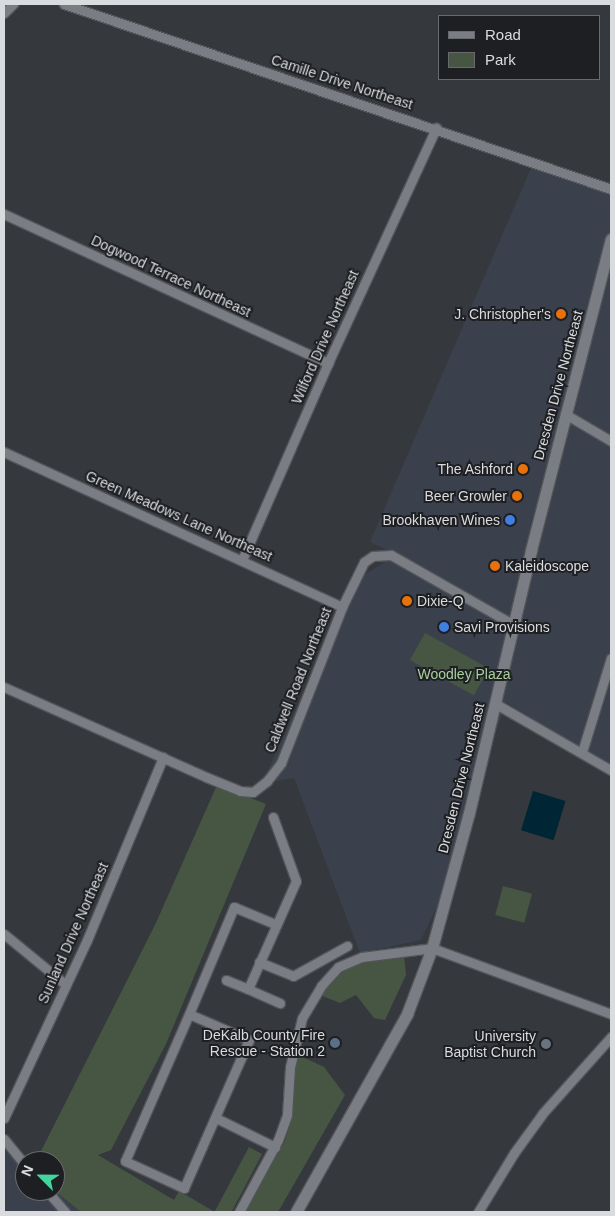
<!DOCTYPE html>
<html>
<head>
<meta charset="utf-8">
<style>
	body { margin:0 }
	#map { position:relative; width:615px; height:1216px; overflow:hidden; background:#35383d; font-family:Arial,sans-serif }
	div>[style] { position:absolute }
	.built>* { inset:0; background:#3b414c }
	.green>* { inset:0; background:#475643; transform-origin:0 0 }
	.water>* { inset:0; background:#002635; transform-origin:0 0 }
	.roads { filter:drop-shadow(1px 0 #525458) drop-shadow(-1px 0 #525458) drop-shadow(0 1px #525458) drop-shadow(0 -1px #525458) }
	.minor>* { height:9px; margin:-4.5px; padding:0 4.5px; transform-origin:4.5px; border-radius:4.5px; background:#7a7d84 }
	.tertiary>* { height:11px; margin:-5.5px; padding:0 5.5px; transform-origin:5.5px; border-radius:5.5px; background:#7a7d84 }
	.dots>* { width:14px; height:14px; translate:-50% -50%; box-sizing:border-box; border:2px solid #1e1f22; border-radius:50% }
	span { translate:-50% -50%; white-space:nowrap; text-align:center; line-height:1.15; -webkit-text-stroke:4px #1e1f22; paint-order:stroke }
	.street-label { font-size:14px; color:#dadbdf }
	.poi-label { font-size:14px; color:#dadbdf }
	.right { translate:-100% -50%; text-align:right }
	.left { translate:0 -50%; text-align:left }
	.park-label { font-size:14px; color:#a8d09e }
	.frame { position:absolute; inset:0; border:5px solid #dadbdf; pointer-events:none }
	.legend { position:absolute; left:438px; top:15px; width:162px; height:65px; box-sizing:border-box; background:#1e1f22; border:1px solid #696a6e; margin:0; padding:6px 9px; list-style:none; font-size:15px; color:#dadbdf }
	.legend li { display:flex; align-items:center; gap:10px; height:25px }
	.legend b { width:25px; border:1px solid #696a6e }
	.north { position:absolute; left:15px; top:1151px; width:50px; height:50px; box-sizing:border-box; background:#1e1f22; border:1px solid #696a6e; border-radius:50%; rotate:293deg; font-size:14px; font-weight:700; line-height:20px; text-align:center; color:#dadbdf }
	.north::after { content:''; display:block; margin:auto; width:18px; height:22px; background:#43d4a0; clip-path:polygon(50% 0,100% 100%,50% 72%,0 100%) }
</style>
</head>
<body>
<div id="map">
	<div class="built">
		<i style="clip-path:polygon(535px 159px,611px 188px,611px 768px,506px 702px,469px 813px,454px 870px,421px 940px,360px 953px,294px 778px,262px 783px,354px 581px,397px 555px,370px 542px)"></i>
		<i style="clip-path:polygon(4px 1145px,25px 1164px,25px 1191px,55px 1191px,81px 1212px,4px 1212px)"></i>
	</div>
	<div class="green">
		<i style="left:425px;top:633px;width:73px;height:31px;rotate:29deg"></i>
		<i style="clip-path:polygon(217px 785px,266px 804px,166px 1044px,111px 1150px,98px 1155px,174px 1200px,179px 1191px,215px 1212px,81px 1212px,55px 1191px,55px 1161px,36px 1161px,155px 925px)"></i>
		<i style="left:503px;top:886px;width:30px;height:30px;rotate:15deg"></i>
		<i style="clip-path:polygon(404px 955px,406px 975px,385px 1020px,374px 1018px,356px 995px,340px 1003px,320px 995px,343px 971px,365px 962px)"></i>
		<i style="clip-path:polygon(296px 1054px,324px 1067px,345px 1095px,278px 1212px,243px 1212px,285px 1141px,292px 1118px)"></i>
		<i style="left:249px;top:1147px;width:15px;height:73px;rotate:28deg"></i>
	</div>
	<div class="water">
		<i style="left:533px;top:791px;width:34px;height:41px;rotate:17deg"></i>
	</div>
	<div class="roads">
		<div class="minor">
			<i style="left:64px;top:4px;width:577px;rotate:18.69deg"></i>
			<i style="left:4px;top:13px;width:13px;rotate:-45deg"></i>
			<i style="left:4px;top:214px;width:357px;rotate:24.7deg"></i>
			<i style="left:565px;top:414px;width:53px;rotate:30.4deg"></i>
			<i style="left:4px;top:452px;width:372px;rotate:24.6deg"></i>
			<i style="left:242px;top:560px;width:215px;rotate:-66.4deg"></i>
			<i style="left:328px;top:363px;width:259px;rotate:-65.3deg"></i>
			<i style="left:4px;top:687px;width:221px;rotate:24deg"></i>
			<i style="left:206px;top:777px;width:37px;rotate:22deg"></i>
			<i style="left:240px;top:791px;width:13px;rotate:4deg"></i>
			<i style="left:253px;top:792px;width:18px;rotate:-38deg"></i>
			<i style="left:267px;top:781px;width:23px;rotate:-52deg"></i>
			<i style="left:281px;top:763px;width:168px;rotate:-68.6deg"></i>
			<i style="left:342px;top:607px;width:50px;rotate:-63.9deg"></i>
			<i style="left:364px;top:562px;width:11px;rotate:-34deg"></i>
			<i style="left:373px;top:556px;width:18px;rotate:-3deg"></i>
			<i style="left:391px;top:555px;width:142px;rotate:29.6deg"></i>
			<i style="left:496px;top:704px;width:133px;rotate:29.9deg"></i>
			<i style="left:582px;top:752px;width:98px;rotate:-72.9deg"></i>
			<i style="left:4px;top:934px;width:80px;rotate:39.4deg"></i>
			<i style="left:259px;top:962px;width:37px;rotate:22deg"></i>
			<i style="left:293px;top:976px;width:62px;rotate:-29.1deg"></i>
			<i style="left:226px;top:980px;width:24px;rotate:22deg"></i>
			<i style="left:248px;top:989px;width:118px;rotate:-66deg"></i>
			<i style="left:296px;top:881px;width:68px;rotate:-109.8deg"></i>
			<i style="left:248px;top:989px;width:35px;rotate:24deg"></i>
			<i style="left:189px;top:1014px;width:160px;rotate:113.5deg"></i>
			<i style="left:125px;top:1161px;width:65px;rotate:24.6deg"></i>
			<i style="left:184px;top:1188px;width:162px;rotate:-66.3deg"></i>
			<i style="left:249px;top:1040px;width:65px;rotate:-156.6deg"></i>
			<i style="left:189px;top:1014px;width:116px;rotate:-67.2deg"></i>
			<i style="left:234px;top:907px;width:44px;rotate:22.5deg"></i>
			<i style="left:4px;top:1118px;width:196px;rotate:-65deg"></i>
			<i style="left:87px;top:940px;width:198px;rotate:-67.4deg"></i>
			<i style="left:216px;top:1118px;width:66px;rotate:26.2deg"></i>
			<i style="left:4px;top:1139px;width:33px;rotate:51deg"></i>
			<i style="left:47px;top:1191px;width:28px;rotate:49deg"></i>
			<i style="left:239px;top:1212px;width:82px;rotate:-61.6deg"></i>
			<i style="left:278px;top:1140px;width:27px;rotate:-70deg"></i>
			<i style="left:287px;top:1115px;width:48px;rotate:-86.4deg"></i>
			<i style="left:290px;top:1067px;width:50px;rotate:-76.2deg"></i>
			<i style="left:302px;top:1018px;width:37px;rotate:-59deg"></i>
			<i style="left:321px;top:986px;width:25px;rotate:-48deg"></i>
			<i style="left:338px;top:967px;width:26px;rotate:-23deg"></i>
			<i style="left:362px;top:957px;width:71px;rotate:-7.3deg"></i>
			<i style="left:432px;top:948px;width:191px;rotate:20.2deg"></i>
			<i style="left:478px;top:1212px;width:69px;rotate:-58.6deg"></i>
			<i style="left:514px;top:1153px;width:49px;rotate:-54.1deg"></i>
			<i style="left:543px;top:1113px;width:102px;rotate:-48.2deg"></i>
		</div>
		<div class="tertiary">
			<i style="left:296px;top:1212px;width:227px;rotate:-60.7deg"></i>
			<i style="left:407px;top:1014px;width:71px;rotate:-69.3deg"></i>
			<i style="left:432px;top:948px;width:140px;rotate:-74.7deg"></i>
			<i style="left:469px;top:813px;width:270px;rotate:-76.7deg"></i>
			<i style="left:531px;top:550px;width:321px;rotate:-75.6deg"></i>
		</div>
	</div>
	<div class="dots">
		<i style="left:561px;top:314px;background:#e8710a"></i>
		<i style="left:523px;top:469px;background:#e8710a"></i>
		<i style="left:517px;top:496px;background:#e8710a"></i>
		<i style="left:510px;top:520px;background:#3f7fe0"></i>
		<i style="left:495px;top:566px;background:#e8710a"></i>
		<i style="left:407px;top:601px;background:#e8710a"></i>
		<i style="left:444px;top:627px;background:#3f7fe0"></i>
		<i style="left:335px;top:1043px;background:#5c6f8a"></i>
		<i style="left:546px;top:1044px;background:#6b7280"></i>
	</div>
	<div class="street-label">
		<span style="left:342px;top:82px;rotate:18deg">Camille Drive Northeast</span>
		<span style="left:171px;top:276px;rotate:25deg">Dogwood Terrace Northeast</span>
		<span style="left:325px;top:337px;rotate:-66deg">Wilford Drive Northeast</span>
		<span style="left:558px;top:385px;rotate:-75deg">Dresden Drive Northeast</span>
		<span style="left:179px;top:516px;rotate:24deg">Green Meadows Lane Northeast</span>
		<span style="left:298px;top:680px;rotate:-68deg">Caldwell Road Northeast</span>
		<span style="left:461px;top:778px;rotate:-76deg">Dresden Drive Northeast</span>
		<span style="left:73px;top:933px;rotate:-66deg">Sunland Drive Northeast</span>
	</div>
	<div class="poi-label">
		<span class="right" style="left:551px;top:314px">J. Christopher's</span>
		<span class="right" style="left:513px;top:469px">The Ashford</span>
		<span class="right" style="left:507px;top:496px">Beer Growler</span>
		<span class="right" style="left:500px;top:520px">Brookhaven Wines</span>
		<span class="left" style="left:505px;top:566px">Kaleidoscope</span>
		<span class="left" style="left:417px;top:601px">Dixie-Q</span>
		<span class="left" style="left:454px;top:627px">Savi Provisions</span>
		<span class="right" style="left:325px;top:1043px">DeKalb County Fire<br>Rescue - Station 2</span>
		<span class="right" style="left:536px;top:1044px">University<br>Baptist Church</span>
	</div>
	<div class="park-label">
		<span style="left:464px;top:674px">Woodley Plaza</span>
	</div>
	<div class="frame"></div>
	<ul class="legend">
	<li><b style="height:6px;background:#7a7d84"></b>Road</li>
	<li><b style="height:14px;background:#475643"></b>Park</li>
	</ul>
	<div class="north">N</div>
</div>
</body>
</html>
